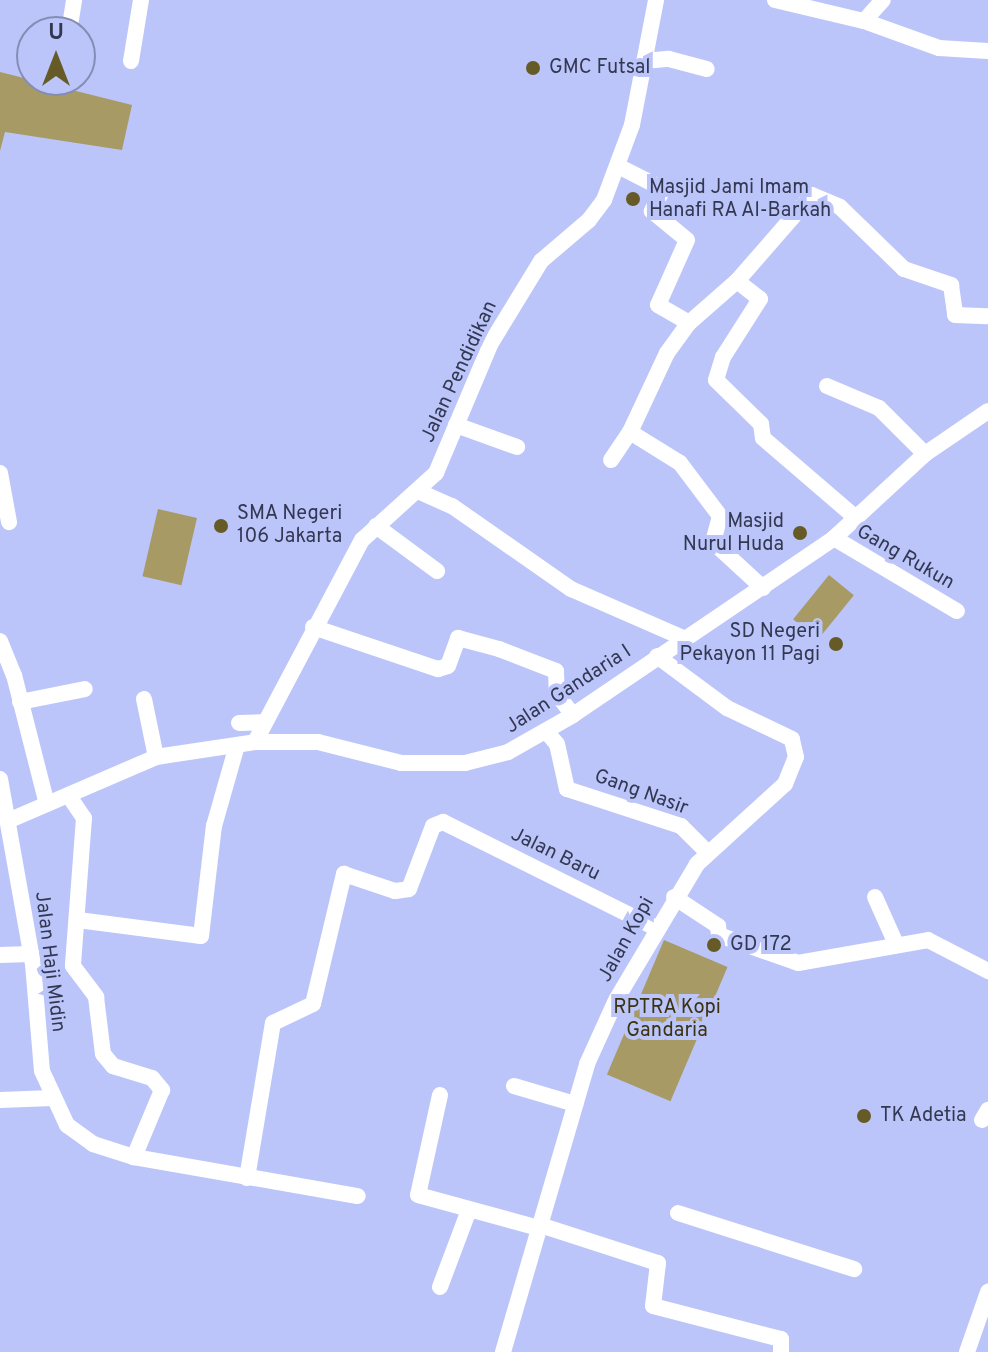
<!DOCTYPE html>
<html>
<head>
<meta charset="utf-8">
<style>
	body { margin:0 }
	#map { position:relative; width:988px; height:1352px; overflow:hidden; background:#bbc5f9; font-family:Overpass,sans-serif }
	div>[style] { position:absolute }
	.green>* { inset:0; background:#a79a64; transform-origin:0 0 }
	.minor>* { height:16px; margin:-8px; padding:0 8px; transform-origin:8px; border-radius:8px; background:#fff }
	.dots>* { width:22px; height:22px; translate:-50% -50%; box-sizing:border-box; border:4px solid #bbc5f9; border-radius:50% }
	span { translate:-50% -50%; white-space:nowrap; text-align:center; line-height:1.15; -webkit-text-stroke:8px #bbc5f9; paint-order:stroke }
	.poi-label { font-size:20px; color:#333852 }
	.left { translate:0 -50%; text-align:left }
	.right { translate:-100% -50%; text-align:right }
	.street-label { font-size:20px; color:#333852 }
	.park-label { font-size:20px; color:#3b3210 }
	.north { position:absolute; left:16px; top:16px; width:80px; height:80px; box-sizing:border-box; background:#bbc5f9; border:2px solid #858db6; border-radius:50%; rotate:0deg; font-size:22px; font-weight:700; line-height:32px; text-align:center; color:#333852 }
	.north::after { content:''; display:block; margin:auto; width:28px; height:36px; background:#665a27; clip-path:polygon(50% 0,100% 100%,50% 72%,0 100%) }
</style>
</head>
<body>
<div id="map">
	<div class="green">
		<i style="clip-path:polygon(0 72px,132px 105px,122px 150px,5px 132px,0 151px)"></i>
		<i style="left:158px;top:509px;width:40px;height:69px;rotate:13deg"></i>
		<i style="left:829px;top:575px;width:32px;height:57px;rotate:39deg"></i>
		<i style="left:664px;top:940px;width:69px;height:146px;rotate:23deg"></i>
	</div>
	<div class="minor">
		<i style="left:775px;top:0;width:91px;rotate:13.3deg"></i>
		<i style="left:864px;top:21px;width:80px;rotate:19.8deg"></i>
		<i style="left:939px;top:48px;width:49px;rotate:3.5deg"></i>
		<i style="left:864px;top:21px;width:28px;rotate:-48deg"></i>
		<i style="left:69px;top:32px;width:32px;rotate:-81deg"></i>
		<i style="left:131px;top:61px;width:62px;rotate:-80.7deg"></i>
		<i style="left:644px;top:61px;width:25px;rotate:-5deg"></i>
		<i style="left:669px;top:59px;width:39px;rotate:15deg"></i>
		<i style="left:618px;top:166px;width:51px;rotate:27.1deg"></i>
		<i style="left:663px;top:189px;width:25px;rotate:117deg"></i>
		<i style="left:652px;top:211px;width:45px;rotate:39.6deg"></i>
		<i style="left:687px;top:240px;width:71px;rotate:114deg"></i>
		<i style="left:658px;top:305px;width:36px;rotate:30deg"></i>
		<i style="left:737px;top:281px;width:29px;rotate:38deg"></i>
		<i style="left:760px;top:299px;width:69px;rotate:122.5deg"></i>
		<i style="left:723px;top:357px;width:24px;rotate:107deg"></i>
		<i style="left:716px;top:380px;width:63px;rotate:44.4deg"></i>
		<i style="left:761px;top:424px;width:14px;rotate:82deg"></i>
		<i style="left:763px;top:438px;width:121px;rotate:40.7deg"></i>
		<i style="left:827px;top:386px;width:56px;rotate:22.9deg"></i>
		<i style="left:879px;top:408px;width:65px;rotate:45deg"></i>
		<i style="left:456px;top:425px;width:65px;rotate:19.8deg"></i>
		<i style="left:630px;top:432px;width:87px;rotate:-64.9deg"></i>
		<i style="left:667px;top:353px;width:37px;rotate:-54deg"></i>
		<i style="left:689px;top:323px;width:64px;rotate:-41.2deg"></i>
		<i style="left:737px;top:281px;width:114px;rotate:-48.9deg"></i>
		<i style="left:812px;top:195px;width:30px;rotate:23deg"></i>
		<i style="left:840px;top:207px;width:89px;rotate:44.1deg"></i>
		<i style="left:904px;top:269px;width:50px;rotate:18.8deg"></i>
		<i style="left:951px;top:285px;width:30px;rotate:82deg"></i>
		<i style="left:955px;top:315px;width:33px;rotate:2deg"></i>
		<i style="left:611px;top:460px;width:34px;rotate:-56deg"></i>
		<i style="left:630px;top:432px;width:59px;rotate:31.8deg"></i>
		<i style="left:680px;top:463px;width:66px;rotate:53deg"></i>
		<i style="left:720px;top:516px;width:27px;rotate:105deg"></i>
		<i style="left:713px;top:542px;width:68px;rotate:42.6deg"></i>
		<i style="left:0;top:473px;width:50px;rotate:79.6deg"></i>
		<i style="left:420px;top:492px;width:35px;rotate:24deg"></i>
		<i style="left:452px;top:506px;width:145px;rotate:34.9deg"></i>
		<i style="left:571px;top:589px;width:120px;rotate:23.6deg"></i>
		<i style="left:376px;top:526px;width:76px;rotate:36.4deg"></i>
		<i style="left:834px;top:538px;width:143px;rotate:30.7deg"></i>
		<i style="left:313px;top:627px;width:132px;rotate:18.6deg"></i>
		<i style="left:438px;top:669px;width:10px;rotate:-17deg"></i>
		<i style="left:448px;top:666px;width:30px;rotate:-70deg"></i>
		<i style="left:458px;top:638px;width:42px;rotate:15deg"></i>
		<i style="left:499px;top:649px;width:61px;rotate:21.1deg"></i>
		<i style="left:556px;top:671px;width:23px;rotate:88deg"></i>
		<i style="left:557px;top:694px;width:26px;rotate:53deg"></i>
		<i style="left:0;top:641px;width:37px;rotate:68deg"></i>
		<i style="left:14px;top:675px;width:133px;rotate:75.7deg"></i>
		<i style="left:144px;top:699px;width:59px;rotate:78.3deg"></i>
		<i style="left:20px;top:702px;width:66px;rotate:-11.3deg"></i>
		<i style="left:239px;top:723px;width:23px;rotate:-2deg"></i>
		<i style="left:546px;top:731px;width:17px;rotate:50deg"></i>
		<i style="left:557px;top:744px;width:46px;rotate:77.5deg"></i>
		<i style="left:567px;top:789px;width:120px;rotate:18deg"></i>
		<i style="left:681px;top:826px;width:37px;rotate:45deg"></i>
		<i style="left:255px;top:742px;width:229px;rotate:-62.1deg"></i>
		<i style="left:362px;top:540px;width:100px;rotate:-42.2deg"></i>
		<i style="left:436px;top:473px;width:141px;rotate:-67.1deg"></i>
		<i style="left:491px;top:343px;width:96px;rotate:-58.6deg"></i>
		<i style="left:541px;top:261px;width:63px;rotate:-40.5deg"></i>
		<i style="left:589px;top:220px;width:25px;rotate:-53deg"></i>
		<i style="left:604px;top:200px;width:80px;rotate:-69.5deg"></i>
		<i style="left:632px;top:125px;width:127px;rotate:-79.1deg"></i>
		<i style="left:0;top:779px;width:188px;rotate:79.9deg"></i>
		<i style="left:33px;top:964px;width:107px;rotate:85.2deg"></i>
		<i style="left:42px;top:1071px;width:60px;rotate:65.2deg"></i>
		<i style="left:67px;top:1125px;width:32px;rotate:36deg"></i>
		<i style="left:93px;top:1144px;width:43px;rotate:17.6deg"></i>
		<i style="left:134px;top:1157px;width:227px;rotate:9.9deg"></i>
		<i style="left:69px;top:796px;width:27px;rotate:56deg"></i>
		<i style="left:84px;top:818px;width:148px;rotate:94.3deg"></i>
		<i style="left:73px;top:966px;width:39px;rotate:53deg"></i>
		<i style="left:96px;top:997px;width:57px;rotate:83deg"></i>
		<i style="left:103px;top:1054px;width:16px;rotate:50deg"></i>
		<i style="left:113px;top:1066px;width:41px;rotate:17.1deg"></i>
		<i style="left:152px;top:1078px;width:16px;rotate:50deg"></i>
		<i style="left:162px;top:1090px;width:73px;rotate:112.7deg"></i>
		<i style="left:10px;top:820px;width:159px;rotate:-23.3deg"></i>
		<i style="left:156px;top:757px;width:100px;rotate:-8.6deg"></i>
		<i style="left:255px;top:742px;width:63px"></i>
		<i style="left:318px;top:742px;width:86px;rotate:14.2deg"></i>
		<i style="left:401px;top:763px;width:64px"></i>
		<i style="left:465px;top:763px;width:44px;rotate:-14.3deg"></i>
		<i style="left:508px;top:752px;width:75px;rotate:-29.6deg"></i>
		<i style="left:573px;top:715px;width:315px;rotate:-34.1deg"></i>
		<i style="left:834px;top:538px;width:124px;rotate:-42.7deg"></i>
		<i style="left:925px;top:454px;width:76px;rotate:-34.3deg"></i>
		<i style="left:674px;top:897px;width:53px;rotate:33.4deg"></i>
		<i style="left:718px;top:926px;width:9px;rotate:84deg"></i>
		<i style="left:719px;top:935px;width:84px;rotate:19.5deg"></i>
		<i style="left:798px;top:963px;width:132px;rotate:-10deg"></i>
		<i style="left:928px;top:940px;width:68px;rotate:27.3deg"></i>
		<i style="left:875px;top:897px;width:51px;rotate:65.9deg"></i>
		<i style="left:78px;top:920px;width:124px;rotate:7.4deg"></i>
		<i style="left:201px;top:936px;width:111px;rotate:-83.3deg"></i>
		<i style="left:214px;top:826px;width:84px;rotate:-74.1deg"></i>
		<i style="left:0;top:955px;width:31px;rotate:-2deg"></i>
		<i style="left:514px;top:1086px;width:64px;rotate:16.4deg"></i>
		<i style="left:440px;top:1095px;width:102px;rotate:102.4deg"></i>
		<i style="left:418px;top:1195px;width:125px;rotate:15.3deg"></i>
		<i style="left:0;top:1100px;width:52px;rotate:-2.2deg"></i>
		<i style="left:982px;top:1120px;width:12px;rotate:-59deg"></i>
		<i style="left:247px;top:1178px;width:157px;rotate:-80.5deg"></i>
		<i style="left:273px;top:1023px;width:44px;rotate:-25.4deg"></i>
		<i style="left:313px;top:1004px;width:134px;rotate:-76.6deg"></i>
		<i style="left:344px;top:874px;width:54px;rotate:18.4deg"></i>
		<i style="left:395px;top:891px;width:14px;rotate:-8deg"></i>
		<i style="left:409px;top:889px;width:67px;rotate:-69.1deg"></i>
		<i style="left:433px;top:826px;width:11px;rotate:-22deg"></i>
		<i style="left:443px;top:822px;width:238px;rotate:26.5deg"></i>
		<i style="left:678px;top:1213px;width:185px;rotate:17.7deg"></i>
		<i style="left:540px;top:1225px;width:124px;rotate:17.9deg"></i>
		<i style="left:658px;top:1263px;width:43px;rotate:96.6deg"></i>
		<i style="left:653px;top:1306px;width:132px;rotate:14.5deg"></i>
		<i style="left:781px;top:1339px;width:13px;rotate:90deg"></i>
		<i style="left:440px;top:1287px;width:82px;rotate:-69.4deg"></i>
		<i style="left:503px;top:1352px;width:300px;rotate:-73.7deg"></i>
		<i style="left:587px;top:1064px;width:70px;rotate:-65.6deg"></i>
		<i style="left:616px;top:1000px;width:158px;rotate:-59.2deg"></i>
		<i style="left:697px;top:864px;width:119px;rotate:-42.3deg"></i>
		<i style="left:785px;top:784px;width:29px;rotate:-68deg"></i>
		<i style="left:796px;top:757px;width:18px;rotate:-103deg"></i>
		<i style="left:792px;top:739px;width:72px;rotate:-154.5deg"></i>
		<i style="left:727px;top:708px;width:87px;rotate:-143.4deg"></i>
		<i style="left:967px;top:1352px;width:64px;rotate:-70.7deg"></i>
	</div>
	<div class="dots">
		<i style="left:533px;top:68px;background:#665a27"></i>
		<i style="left:633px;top:199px;background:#665a27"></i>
		<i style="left:221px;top:526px;background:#665a27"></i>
		<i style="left:800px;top:533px;background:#665a27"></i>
		<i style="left:836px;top:644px;background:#665a27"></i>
		<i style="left:714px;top:945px;background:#665a27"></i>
		<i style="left:864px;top:1116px;background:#665a27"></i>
	</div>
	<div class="poi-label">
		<span class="left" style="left:549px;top:68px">GMC Futsal</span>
		<span class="left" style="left:649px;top:200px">Masjid Jami Imam<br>Hanafi RA Al-Barkah</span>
		<span class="left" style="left:237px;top:526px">SMA Negeri<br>106 Jakarta</span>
		<span class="right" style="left:784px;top:534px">Masjid<br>Nurul Huda</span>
		<span class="right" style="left:820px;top:644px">SD Negeri<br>Pekayon 11 Pagi</span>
		<span class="left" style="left:730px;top:945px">GD 172</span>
		<span class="left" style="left:880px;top:1116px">TK Adetia</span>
	</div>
	<div class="street-label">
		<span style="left:460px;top:372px;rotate:-65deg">Jalan Pendidikan</span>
		<span style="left:905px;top:558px;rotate:30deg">Gang Rukun</span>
		<span style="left:569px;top:690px;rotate:-33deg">Jalan Gandaria I</span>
		<span style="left:641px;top:793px;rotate:20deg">Gang Nasir</span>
		<span style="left:555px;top:855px;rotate:26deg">Jalan Baru</span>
		<span style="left:627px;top:940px;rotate:-61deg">Jalan Kopi</span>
		<span style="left:49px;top:962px;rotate:83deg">Jalan Haji Midin</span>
	</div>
	<div class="park-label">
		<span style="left:667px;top:1020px">RPTRA Kopi<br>Gandaria</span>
	</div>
	<div class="north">U</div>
</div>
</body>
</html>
